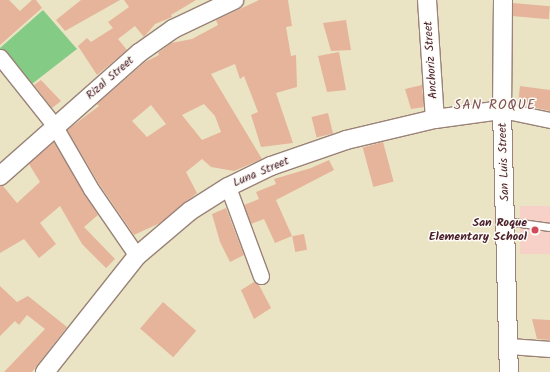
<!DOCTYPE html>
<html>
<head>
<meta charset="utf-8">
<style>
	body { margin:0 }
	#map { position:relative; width:550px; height:372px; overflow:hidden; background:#eae4c4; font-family:Kalam,sans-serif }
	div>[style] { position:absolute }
	.built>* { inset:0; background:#f7d1c7; transform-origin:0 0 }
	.green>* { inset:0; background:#84cb86 }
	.building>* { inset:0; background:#e6b49b; transform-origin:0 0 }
	.roads { filter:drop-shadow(1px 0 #9a8278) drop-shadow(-1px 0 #9a8278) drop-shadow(0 1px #9a8278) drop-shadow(0 -1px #9a8278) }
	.service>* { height:7px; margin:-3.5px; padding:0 3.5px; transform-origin:3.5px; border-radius:3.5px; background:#fff }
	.minor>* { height:15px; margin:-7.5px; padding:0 7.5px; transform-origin:7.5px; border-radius:7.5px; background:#fff }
	.tertiary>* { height:18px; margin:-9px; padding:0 9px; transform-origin:9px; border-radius:9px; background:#fff }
	.dots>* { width:11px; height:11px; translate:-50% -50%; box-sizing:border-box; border:2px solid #fdfcf7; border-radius:50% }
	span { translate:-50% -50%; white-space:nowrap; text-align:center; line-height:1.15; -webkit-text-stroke:3px #fdfcf7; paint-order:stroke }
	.street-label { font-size:12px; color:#4a1f2b }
	.poi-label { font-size:12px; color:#4a1f2b; font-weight:700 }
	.right { translate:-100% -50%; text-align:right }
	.quarter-label { font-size:14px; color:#815352; letter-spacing:1px }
</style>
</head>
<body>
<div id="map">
	<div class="built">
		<i style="left:550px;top:206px;width:48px;height:30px;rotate:90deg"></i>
	</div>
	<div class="green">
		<i style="clip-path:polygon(43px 10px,77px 49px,28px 87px,0 53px,0 48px)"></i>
	</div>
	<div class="building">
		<i style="clip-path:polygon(0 0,9px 0,20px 11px,32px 0,36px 0,42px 8px,0 45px)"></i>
		<i style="clip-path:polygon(81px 0,120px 0,65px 31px,56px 20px)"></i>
		<i style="clip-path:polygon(124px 0,196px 0,171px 15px,172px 17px,155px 24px,144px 37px,135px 26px,118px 39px,127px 50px,97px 75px,78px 46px,87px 38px,91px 42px,113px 28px,108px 22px,129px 7px)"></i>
		<i style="clip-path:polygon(evenodd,259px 0,288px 0,292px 26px,286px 27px,291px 56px,296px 55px,297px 87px,276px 93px,293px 143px,261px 147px,251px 115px,258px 112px,244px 76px,240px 79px,235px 64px,211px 74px,262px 159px,234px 171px,211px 167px,202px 159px,186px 172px,197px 193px,160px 223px,134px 235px,99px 184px,67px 130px,99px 106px,97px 104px,145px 62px,159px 55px,158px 53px,171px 43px,192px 39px,218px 25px,216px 20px,259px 0,204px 104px,215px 116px,221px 132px,202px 140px,182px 115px,204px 104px,259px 0,151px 105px,166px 124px,147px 137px,132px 121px,151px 105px)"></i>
		<i style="left:513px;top:3px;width:37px;height:13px;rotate:5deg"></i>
		<i style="clip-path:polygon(346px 20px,351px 50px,331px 51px,323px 23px)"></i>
		<i style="clip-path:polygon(339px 52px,346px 90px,327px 92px,318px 56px)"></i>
		<i style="clip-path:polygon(41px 80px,61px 101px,52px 108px,34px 85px)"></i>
		<i style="clip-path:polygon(422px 85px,424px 107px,411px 109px,405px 89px)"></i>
		<i style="clip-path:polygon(520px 86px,550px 90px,550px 111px,518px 104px)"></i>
		<i style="left:328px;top:113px;width:21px;height:17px;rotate:76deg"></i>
		<i style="clip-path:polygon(54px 142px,98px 215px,84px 227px,115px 259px,106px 268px,82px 244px,60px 206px,40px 223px,56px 244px,39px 258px,24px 239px,0 253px,0 186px,3px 186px,17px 203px,40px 182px,29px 164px)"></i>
		<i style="left:383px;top:142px;width:41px;height:21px;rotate:75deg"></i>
		<i style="clip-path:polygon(329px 160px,334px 170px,276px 200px,292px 236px,275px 243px,264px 219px,251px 224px,244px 205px,259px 199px,256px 192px,276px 184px,274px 179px,311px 168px)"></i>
		<i style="clip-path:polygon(226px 208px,244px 255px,230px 262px,220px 242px,212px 214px)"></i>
		<i style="left:304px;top:234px;width:16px;height:12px;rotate:79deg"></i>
		<i style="clip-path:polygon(254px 282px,259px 285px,271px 308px,254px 319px,241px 290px)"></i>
		<i style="clip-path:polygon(0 286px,17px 302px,28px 296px,67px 327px,32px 372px,4px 372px,45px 329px,27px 315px,19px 325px,15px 321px,0 336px)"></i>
		<i style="left:163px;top:302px;width:44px;height:35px;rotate:41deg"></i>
		<i style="clip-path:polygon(532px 319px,550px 320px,550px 340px,537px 339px)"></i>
	</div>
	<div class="roads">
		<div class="service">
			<i style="left:506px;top:221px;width:44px;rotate:7.8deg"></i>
		</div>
		<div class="minor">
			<i style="left:0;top:57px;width:87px;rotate:51.5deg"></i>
			<i style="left:54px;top:125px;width:74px;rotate:60deg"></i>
			<i style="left:91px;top:189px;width:81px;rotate:55.5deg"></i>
			<i style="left:502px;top:110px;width:49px;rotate:11.8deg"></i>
			<i style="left:228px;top:187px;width:95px;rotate:69.7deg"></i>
			<i style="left:509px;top:346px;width:41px;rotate:4.2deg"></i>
		</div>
		<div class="tertiary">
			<i style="left:427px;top:0;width:119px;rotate:86.2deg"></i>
			<i style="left:503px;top:0;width:110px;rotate:90.5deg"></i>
			<i style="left:502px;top:110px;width:262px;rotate:88.5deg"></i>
			<i style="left:0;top:176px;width:186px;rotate:-41.5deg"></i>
			<i style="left:139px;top:53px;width:42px;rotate:-35.2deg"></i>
			<i style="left:173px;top:29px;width:68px;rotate:-25.4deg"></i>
			<i style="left:45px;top:372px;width:148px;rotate:-51.6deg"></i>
			<i style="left:137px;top:256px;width:70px;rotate:-40.3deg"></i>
			<i style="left:190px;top:211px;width:45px;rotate:-32.3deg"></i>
			<i style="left:228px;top:187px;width:48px;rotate:-26deg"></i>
			<i style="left:271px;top:166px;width:79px;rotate:-19.1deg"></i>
			<i style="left:346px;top:140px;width:91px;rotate:-13.3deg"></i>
			<i style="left:435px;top:119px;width:68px;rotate:-7.7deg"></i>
		</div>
	</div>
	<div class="dots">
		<i style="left:535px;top:230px;background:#d1495b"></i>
	</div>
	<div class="street-label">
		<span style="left:431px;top:60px;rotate:-94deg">Anchoriz Street</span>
		<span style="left:110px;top:78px;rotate:-41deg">Rizal Street</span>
		<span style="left:504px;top:162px;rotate:-92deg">San Luis Street</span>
		<span style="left:261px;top:172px;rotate:-23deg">Luna Street</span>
	</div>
	<div class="poi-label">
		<span class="right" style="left:527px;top:230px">San Roque<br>Elementary School</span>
	</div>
	<div class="quarter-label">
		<span style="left:495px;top:105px">SAN ROQUE</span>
	</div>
</div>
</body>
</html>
